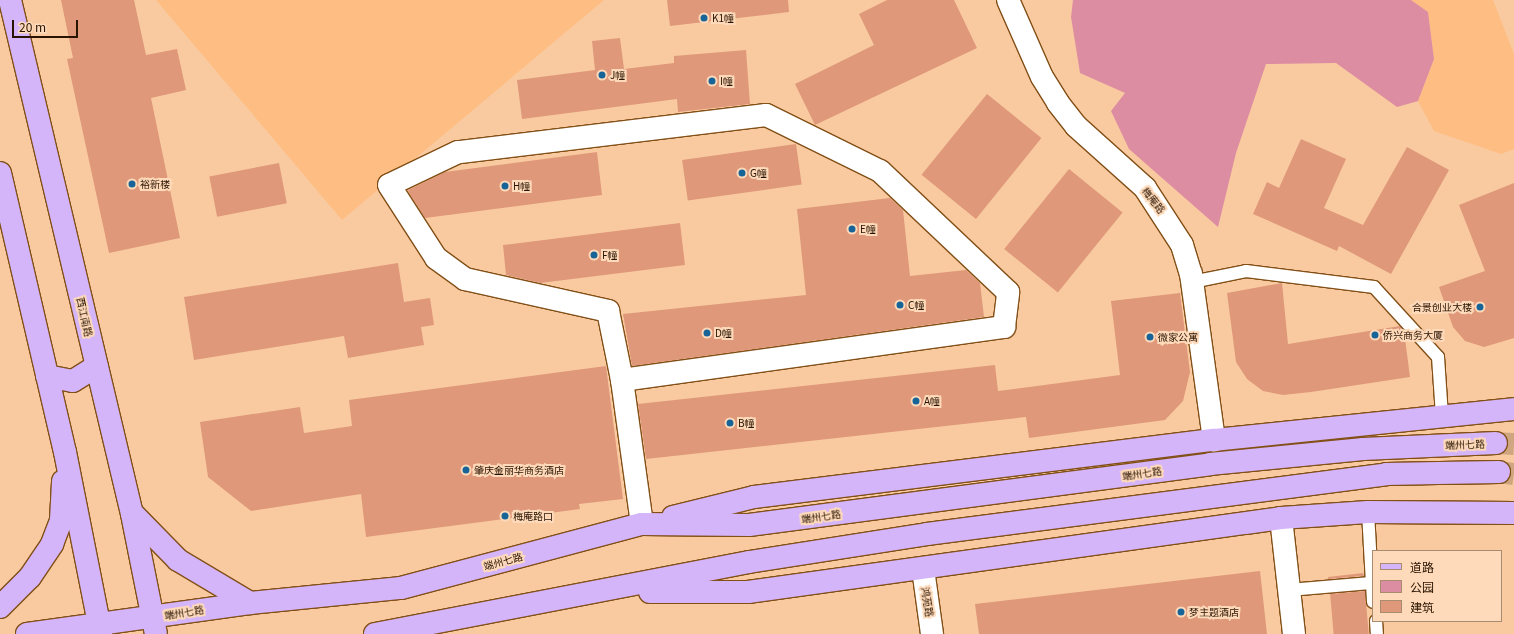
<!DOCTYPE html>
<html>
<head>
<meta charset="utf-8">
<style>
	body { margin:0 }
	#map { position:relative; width:1514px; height:634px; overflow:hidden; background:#f9caa0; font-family:Georgia,"Noto Sans SC",serif }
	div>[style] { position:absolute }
	.built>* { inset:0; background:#febd82 }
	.green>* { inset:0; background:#dd8da1 }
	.building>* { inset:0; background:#df987a; transform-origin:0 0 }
	.primary-tunnel>* { height:22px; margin-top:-11px; transform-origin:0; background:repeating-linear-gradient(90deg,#cfa680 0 22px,transparent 0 33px) }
	.roads { filter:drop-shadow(1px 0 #824f17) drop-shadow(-1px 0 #824f17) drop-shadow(0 1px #824f17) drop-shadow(0 -1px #824f17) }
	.lane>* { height:12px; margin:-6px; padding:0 6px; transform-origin:6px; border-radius:6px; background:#fff }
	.street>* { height:22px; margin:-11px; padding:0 11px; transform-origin:11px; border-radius:11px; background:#fff }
	.primary>* { height:22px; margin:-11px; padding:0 11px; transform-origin:11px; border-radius:11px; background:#d4b5fa }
	.dots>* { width:11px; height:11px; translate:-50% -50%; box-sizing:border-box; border:2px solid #fedaba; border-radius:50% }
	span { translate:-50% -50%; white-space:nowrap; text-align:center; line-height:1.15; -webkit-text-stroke:4px #fedaba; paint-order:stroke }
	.poi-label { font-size:10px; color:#291401 }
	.left { translate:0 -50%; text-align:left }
	.right { translate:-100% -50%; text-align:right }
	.street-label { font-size:10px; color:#291401 }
	.legend { position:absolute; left:1372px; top:550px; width:130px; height:72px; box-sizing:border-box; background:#fedaba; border:1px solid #a98b70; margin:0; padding:5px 7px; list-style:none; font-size:12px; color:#291401 }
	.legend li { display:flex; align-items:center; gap:8px; height:20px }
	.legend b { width:20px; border:1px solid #a98b70 }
	.scale { position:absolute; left:12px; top:20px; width:66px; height:18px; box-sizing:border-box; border:2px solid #291401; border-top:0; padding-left:5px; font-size:12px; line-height:14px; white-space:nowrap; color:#291401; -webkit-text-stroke:3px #fedaba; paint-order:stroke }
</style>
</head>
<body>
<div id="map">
	<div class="built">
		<i style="clip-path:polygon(156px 0,604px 0,342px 220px)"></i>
		<i style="clip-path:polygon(1411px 0,1493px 0,1514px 54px,1514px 149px,1501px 154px,1434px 131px,1418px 101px,1434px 59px,1428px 12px)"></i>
	</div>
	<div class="green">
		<i style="clip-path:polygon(1073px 0,1411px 0,1428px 12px,1434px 59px,1418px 101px,1397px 107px,1336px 63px,1266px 64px,1236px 153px,1218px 227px,1129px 149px,1111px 111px,1125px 93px,1080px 73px,1071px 17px)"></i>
	</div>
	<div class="building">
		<i style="clip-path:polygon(61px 0,134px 0,146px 55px,177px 49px,186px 90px,151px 98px,180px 238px,109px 253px,67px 59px,73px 58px)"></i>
		<i style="clip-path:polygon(667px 0,788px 0,789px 12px,670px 26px)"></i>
		<i style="clip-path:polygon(887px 0,954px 0,977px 48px,815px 125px,795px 84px,874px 45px,859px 14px)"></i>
		<i style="clip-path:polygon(620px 38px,624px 69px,674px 63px,674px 56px,746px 50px,750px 104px,678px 112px,677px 99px,522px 119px,517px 80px,595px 70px,592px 41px)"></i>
		<i style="left:987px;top:94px;width:70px;height:104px;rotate:39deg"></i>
		<i style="clip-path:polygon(1301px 139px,1346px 159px,1324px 208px,1363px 225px,1407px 147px,1449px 170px,1391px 274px,1339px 246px,1337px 251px,1253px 214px,1267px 182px,1279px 188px)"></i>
		<i style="left:796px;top:144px;width:41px;height:115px;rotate:82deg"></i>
		<i style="clip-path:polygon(597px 152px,602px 195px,425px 218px,409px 193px,408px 190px,445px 172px)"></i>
		<i style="left:279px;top:163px;width:41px;height:71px;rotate:79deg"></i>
		<i style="left:1069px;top:169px;width:69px;height:103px;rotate:39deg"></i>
		<i style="clip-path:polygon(1514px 183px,1514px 338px,1484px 347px,1465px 341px,1453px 327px,1439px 287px,1485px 271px,1459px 205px)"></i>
		<i style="clip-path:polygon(890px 198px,903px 210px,910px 276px,966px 270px,980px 283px,984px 317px,632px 366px,623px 314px,806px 295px,797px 209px)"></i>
		<i style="clip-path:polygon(680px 223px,685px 265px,540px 283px,506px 275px,503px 245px)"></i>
		<i style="clip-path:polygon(398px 263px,404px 302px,430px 298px,434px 325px,421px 327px,424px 345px,348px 358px,344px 336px,194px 360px,184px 297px)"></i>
		<i style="clip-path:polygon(1282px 283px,1288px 344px,1400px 326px,1404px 331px,1410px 377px,1311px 392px,1283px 395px,1263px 391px,1247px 379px,1236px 362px,1227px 293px)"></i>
		<i style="clip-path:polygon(1180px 293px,1190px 372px,1183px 401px,1165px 420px,1029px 438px,1026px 417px,646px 459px,638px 404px,995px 365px,998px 391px,1120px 375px,1111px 301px)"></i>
		<i style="clip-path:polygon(606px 366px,623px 499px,579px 504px,580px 509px,366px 537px,361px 494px,251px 511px,208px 477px,200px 422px,300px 407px,304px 433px,352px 426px,349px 400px)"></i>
		<i style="clip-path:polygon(1260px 571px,1267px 634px,979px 634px,975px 604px)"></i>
		<i style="clip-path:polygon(1363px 573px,1364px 576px,1328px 579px,1328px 577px)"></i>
		<i style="left:1365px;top:591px;width:43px;height:35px;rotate:85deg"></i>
	</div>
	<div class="primary-tunnel">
		<i style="left:1496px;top:443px;width:18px;rotate:3deg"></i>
		<i style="left:1499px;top:472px;width:15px;rotate:8deg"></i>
	</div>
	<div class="roads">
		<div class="lane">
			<i style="left:1192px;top:282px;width:55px;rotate:-11.5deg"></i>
			<i style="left:1246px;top:271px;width:129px;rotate:7.1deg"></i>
			<i style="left:1374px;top:287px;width:95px;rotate:47.6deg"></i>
			<i style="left:1438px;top:357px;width:59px;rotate:86.1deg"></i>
			<i style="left:1368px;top:512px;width:90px;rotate:86.8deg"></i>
			<i style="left:1289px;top:590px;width:82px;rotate:-4.9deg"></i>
			<i style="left:1376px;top:621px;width:13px;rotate:86deg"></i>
		</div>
		<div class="street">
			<i style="left:1008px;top:0;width:84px;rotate:66.2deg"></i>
			<i style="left:1042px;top:77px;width:31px;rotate:58deg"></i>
			<i style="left:1058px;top:103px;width:29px;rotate:52deg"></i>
			<i style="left:1076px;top:126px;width:93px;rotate:41.9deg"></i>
			<i style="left:1145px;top:188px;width:68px;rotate:57deg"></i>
			<i style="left:1182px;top:245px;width:30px;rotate:73deg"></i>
			<i style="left:1191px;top:274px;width:168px;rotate:82.1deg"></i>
			<i style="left:622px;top:380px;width:386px;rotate:-7.9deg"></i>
			<i style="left:1004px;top:327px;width:35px;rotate:-83deg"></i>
			<i style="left:1008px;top:292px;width:176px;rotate:-136.6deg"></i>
			<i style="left:880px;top:171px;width:127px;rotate:-153.8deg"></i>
			<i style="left:766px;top:115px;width:310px;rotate:173.1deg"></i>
			<i style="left:458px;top:152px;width:76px;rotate:154.4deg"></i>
			<i style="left:389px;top:185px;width:87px;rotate:57.2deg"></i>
			<i style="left:436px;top:258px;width:36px;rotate:36deg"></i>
			<i style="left:465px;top:279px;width:147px;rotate:12.6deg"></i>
			<i style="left:608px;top:311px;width:70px;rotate:78.5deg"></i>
			<i style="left:622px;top:380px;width:145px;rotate:82.1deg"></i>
			<i style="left:1281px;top:518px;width:117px;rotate:83.6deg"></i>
			<i style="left:923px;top:569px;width:66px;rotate:82.1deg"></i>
		</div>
		<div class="primary">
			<i style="left:10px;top:0;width:528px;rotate:76.65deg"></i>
			<i style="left:132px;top:514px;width:122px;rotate:78.7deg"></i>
			<i style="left:0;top:173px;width:286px;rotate:76.9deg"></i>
			<i style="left:65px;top:452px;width:186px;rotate:78.8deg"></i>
			<i style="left:47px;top:376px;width:26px;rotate:11deg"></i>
			<i style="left:73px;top:381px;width:28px;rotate:-32deg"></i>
			<i style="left:133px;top:514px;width:64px;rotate:45.6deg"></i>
			<i style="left:178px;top:560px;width:84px;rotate:30.8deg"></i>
			<i style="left:673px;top:517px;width:83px;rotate:-13.9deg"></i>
			<i style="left:754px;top:497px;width:464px;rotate:-7.1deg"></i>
			<i style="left:1214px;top:440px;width:302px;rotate:-5.9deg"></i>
			<i style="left:650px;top:592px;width:98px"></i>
			<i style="left:748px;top:592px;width:538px;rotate:-7.9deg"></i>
			<i style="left:1281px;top:518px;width:87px;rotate:-3.9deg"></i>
			<i style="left:1368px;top:512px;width:146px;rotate:0.4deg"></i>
			<i style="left:0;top:607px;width:42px;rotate:-45deg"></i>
			<i style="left:30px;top:577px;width:40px;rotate:-56deg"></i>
			<i style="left:52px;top:544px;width:26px;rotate:-69deg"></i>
			<i style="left:61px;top:520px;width:39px;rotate:-87deg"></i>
			<i style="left:27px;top:634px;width:225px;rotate:-7.9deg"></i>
			<i style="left:250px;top:603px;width:152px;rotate:-5.7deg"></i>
			<i style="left:401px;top:588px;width:249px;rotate:-14.9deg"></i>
			<i style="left:642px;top:524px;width:107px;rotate:0.5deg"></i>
			<i style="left:749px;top:525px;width:465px;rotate:-7.5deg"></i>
			<i style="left:1210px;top:464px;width:154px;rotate:-5.6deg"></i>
			<i style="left:1363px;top:449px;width:133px;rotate:-2.6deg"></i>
			<i style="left:375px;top:634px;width:381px;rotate:-10.9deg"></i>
			<i style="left:749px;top:562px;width:180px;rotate:-8.9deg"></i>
			<i style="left:927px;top:534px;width:463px;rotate:-7.4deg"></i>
			<i style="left:1386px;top:474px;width:113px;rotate:-1deg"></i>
		</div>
	</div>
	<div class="dots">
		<i style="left:704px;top:18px;background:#176598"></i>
		<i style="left:602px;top:75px;background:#176598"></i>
		<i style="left:712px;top:81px;background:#176598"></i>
		<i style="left:742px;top:173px;background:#176598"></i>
		<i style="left:132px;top:184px;background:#176598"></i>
		<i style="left:505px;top:186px;background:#176598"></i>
		<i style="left:852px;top:229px;background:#176598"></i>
		<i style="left:594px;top:255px;background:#176598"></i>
		<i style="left:900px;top:305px;background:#176598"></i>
		<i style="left:1480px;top:307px;background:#176598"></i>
		<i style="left:707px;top:333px;background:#176598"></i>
		<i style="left:1375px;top:335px;background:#176598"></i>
		<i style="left:1150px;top:337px;background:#176598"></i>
		<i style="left:916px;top:401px;background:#176598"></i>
		<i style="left:730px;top:423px;background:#176598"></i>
		<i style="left:466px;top:470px;background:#176598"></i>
		<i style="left:505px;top:516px;background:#176598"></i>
		<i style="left:1181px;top:612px;background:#176598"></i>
	</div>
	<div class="poi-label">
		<span class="left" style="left:712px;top:18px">K1幢</span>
		<span class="left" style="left:610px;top:75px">J幢</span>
		<span class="left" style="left:720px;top:81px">I幢</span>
		<span class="left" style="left:750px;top:173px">G幢</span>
		<span class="left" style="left:140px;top:184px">裕新楼</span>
		<span class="left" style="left:513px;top:186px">H幢</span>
		<span class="left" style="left:860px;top:229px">E幢</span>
		<span class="left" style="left:602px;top:255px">F幢</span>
		<span class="left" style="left:908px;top:305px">C幢</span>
		<span class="right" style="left:1472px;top:307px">合景创业大楼</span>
		<span class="left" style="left:715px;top:333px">D幢</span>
		<span class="left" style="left:1383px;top:335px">侨兴商务大厦</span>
		<span class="left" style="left:1158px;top:337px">微家公寓</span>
		<span class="left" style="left:924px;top:401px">A幢</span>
		<span class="left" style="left:738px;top:423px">B幢</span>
		<span class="left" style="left:474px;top:470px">肇庆金丽华商务酒店</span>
		<span class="left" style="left:513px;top:516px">梅庵路口</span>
		<span class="left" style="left:1189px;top:612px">梦主题酒店</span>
	</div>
	<div class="street-label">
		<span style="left:1154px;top:200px;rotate:52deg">梅庵路</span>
		<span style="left:85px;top:317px;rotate:77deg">西江南路</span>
		<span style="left:1465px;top:444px;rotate:-2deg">端州七路</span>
		<span style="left:1142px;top:473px;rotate:-8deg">端州七路</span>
		<span style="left:821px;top:516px;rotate:-8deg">端州七路</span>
		<span style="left:503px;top:561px;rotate:-15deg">端州七路</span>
		<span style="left:928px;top:602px;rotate:81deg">鸿苑路</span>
		<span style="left:184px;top:612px;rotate:-9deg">端州七路</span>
	</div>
	<ul class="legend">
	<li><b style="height:5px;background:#d4b5fa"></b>道路</li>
	<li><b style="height:11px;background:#dd8da1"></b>公园</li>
	<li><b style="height:11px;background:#df987a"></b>建筑</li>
	</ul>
	<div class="scale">20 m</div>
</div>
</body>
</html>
